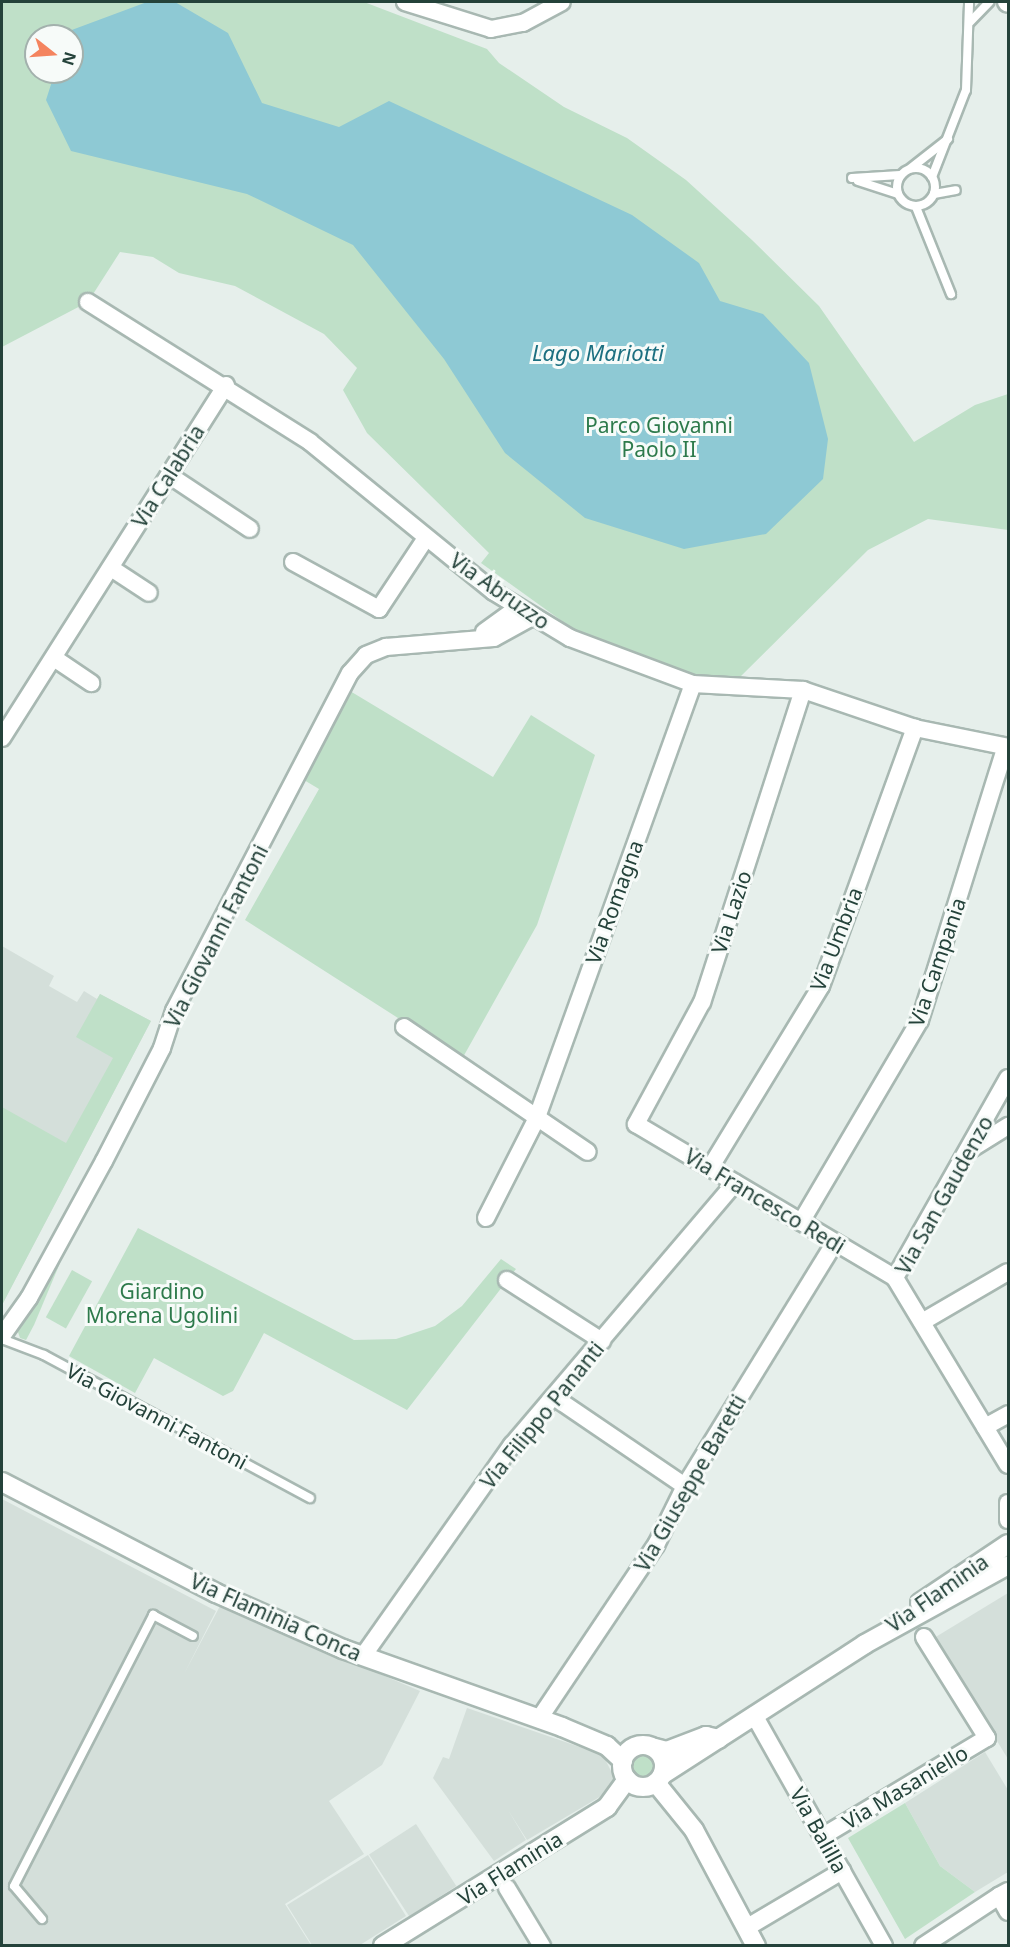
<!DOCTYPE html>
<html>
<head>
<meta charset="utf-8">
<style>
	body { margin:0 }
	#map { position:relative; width:1010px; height:1947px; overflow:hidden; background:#e6efeb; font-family:"Noto Sans",sans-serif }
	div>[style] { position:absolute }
	.built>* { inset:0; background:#d4dfda; transform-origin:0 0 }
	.green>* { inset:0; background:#bfe0c8; transform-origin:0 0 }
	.round { border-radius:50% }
	.water>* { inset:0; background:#8ec9d4 }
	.roads { filter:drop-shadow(2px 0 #a8b8b2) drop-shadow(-2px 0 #a8b8b2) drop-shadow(0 2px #a8b8b2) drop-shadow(0 -2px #a8b8b2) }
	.lane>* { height:8px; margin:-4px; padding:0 4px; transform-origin:4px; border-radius:4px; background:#fff }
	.lane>.ring { margin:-4px; padding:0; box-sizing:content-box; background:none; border:8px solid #fff; border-radius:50% }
	.street>* { height:16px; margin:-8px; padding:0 8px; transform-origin:8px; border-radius:8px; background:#fff }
	.secondary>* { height:18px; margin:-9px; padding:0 9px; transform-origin:9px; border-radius:9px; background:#fff }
	.secondary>.ring { margin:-9px; padding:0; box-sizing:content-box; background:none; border:18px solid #fff; border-radius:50% }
	span { translate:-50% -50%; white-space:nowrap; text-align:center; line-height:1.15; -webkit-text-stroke:6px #f7fbf9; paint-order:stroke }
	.park-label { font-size:21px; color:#2d7a4b }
	.street-label { font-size:21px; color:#24423a }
	.water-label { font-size:22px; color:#1c6f80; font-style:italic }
	.frame { position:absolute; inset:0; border:3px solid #24423a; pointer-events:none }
	.north { position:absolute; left:24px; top:24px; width:60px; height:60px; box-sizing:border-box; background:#f7fbf9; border:2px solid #a3b1ad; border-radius:50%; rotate:107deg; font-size:16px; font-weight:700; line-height:24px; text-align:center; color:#24423a }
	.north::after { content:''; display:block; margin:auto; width:21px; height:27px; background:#f4845f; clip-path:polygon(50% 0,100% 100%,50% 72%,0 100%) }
</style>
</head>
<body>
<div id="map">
	<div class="built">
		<i style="clip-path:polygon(2px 946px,54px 976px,49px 986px,77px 1002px,84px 991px,97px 999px,100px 994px,151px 1021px,2px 1305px)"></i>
		<i style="clip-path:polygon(2px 1499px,216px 1611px,184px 1674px,220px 1606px,420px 1691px,382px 1765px,329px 1801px,364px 1854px,285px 1904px,311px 1945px,2px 1945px)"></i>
		<i style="clip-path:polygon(1008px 1593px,1008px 1759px,934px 1638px)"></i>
		<i style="clip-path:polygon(467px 1708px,603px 1755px,614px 1777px,608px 1792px,527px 1840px,508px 1810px,526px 1840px,494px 1861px,433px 1778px,443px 1757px,449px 1759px)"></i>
		<i style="clip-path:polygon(985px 1752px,1008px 1790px,1008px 1872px,975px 1892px,940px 1866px,905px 1803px)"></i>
		<i style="left:416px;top:1824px;width:74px;height:56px;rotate:57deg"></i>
		<i style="clip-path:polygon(368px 1855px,406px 1916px,360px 1945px,312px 1945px,287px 1905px)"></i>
	</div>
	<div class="green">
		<i style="clip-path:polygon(evenodd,2px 2px,364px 2px,487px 49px,499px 63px,564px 107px,627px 138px,686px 180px,752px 240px,819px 306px,914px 442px,975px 405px,1008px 394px,1008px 530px,928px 519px,868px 550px,739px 678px,695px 677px,647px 664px,573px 629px,481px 563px,489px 553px,367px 433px,343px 390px,357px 368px,324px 334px,235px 286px,179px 273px,153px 257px,120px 252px,88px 302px,2px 347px,2px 2px,36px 36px,72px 36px,72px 72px,36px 72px,36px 36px)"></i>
		<i style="clip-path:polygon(350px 691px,493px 777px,531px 715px,595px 755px,537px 925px,462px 1059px,245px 920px,319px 789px,304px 780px)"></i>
		<i style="clip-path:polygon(100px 994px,151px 1021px,2px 1305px,2px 1107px,66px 1143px,113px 1058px,76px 1037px)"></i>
		<i style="clip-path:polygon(138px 1228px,354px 1340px,396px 1339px,435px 1326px,462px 1306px,501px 1259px,516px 1269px,407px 1410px,264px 1333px,233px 1391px,223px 1396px,154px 1358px,135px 1393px,69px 1356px)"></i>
		<i style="clip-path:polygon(60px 1263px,34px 1325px,26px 1340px,20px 1338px,17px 1329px)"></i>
		<i style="left:72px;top:1270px;width:23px;height:54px;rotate:29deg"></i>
		<i class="round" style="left:630px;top:1753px;width:26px;height:26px"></i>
		<i style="clip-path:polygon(905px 1803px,940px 1866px,975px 1892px,905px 1939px,848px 1838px)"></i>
	</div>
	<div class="water">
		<i style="clip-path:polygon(147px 2px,175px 2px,228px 33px,262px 103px,339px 127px,389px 101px,632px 215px,699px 263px,720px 301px,763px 314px,809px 363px,828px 439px,823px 479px,766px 534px,684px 549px,585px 518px,505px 453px,444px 359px,353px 245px,247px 194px,71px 151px,46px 100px,55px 72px,72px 72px,69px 31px)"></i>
	</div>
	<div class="roads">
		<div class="lane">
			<i style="left:970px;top:22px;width:28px;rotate:-46deg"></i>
			<i class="ring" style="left:897px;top:168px;width:30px;height:30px"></i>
			<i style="left:911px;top:168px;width:47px;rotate:-38.1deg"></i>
			<i style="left:932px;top:177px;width:93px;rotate:-68.7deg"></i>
			<i style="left:966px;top:90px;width:88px;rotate:-88deg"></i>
			<i style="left:852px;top:178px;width:48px;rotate:-3.6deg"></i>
			<i style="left:858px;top:181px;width:42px;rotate:18deg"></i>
			<i style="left:934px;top:194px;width:22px;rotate:-10deg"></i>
			<i style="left:916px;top:207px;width:94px;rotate:68.1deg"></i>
			<i style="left:2px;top:1339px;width:45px;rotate:20.9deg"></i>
			<i style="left:44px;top:1355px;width:302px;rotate:28.3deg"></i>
			<i style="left:42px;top:1919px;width:43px;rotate:-130.3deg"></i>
			<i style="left:14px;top:1886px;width:305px;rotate:-62.8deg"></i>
			<i style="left:153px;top:1615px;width:45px;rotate:27.7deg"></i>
		</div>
		<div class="street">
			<i style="left:405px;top:2px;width:90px;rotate:17.4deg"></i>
			<i style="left:491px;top:29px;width:33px;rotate:-11deg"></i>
			<i style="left:523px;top:23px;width:44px;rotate:-28.3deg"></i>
			<i style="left:88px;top:302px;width:262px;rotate:32.2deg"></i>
			<i style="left:310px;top:442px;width:237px;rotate:39.2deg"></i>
			<i style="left:494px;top:592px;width:89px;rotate:31.2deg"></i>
			<i style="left:570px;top:638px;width:131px;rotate:20.5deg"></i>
			<i style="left:693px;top:684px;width:110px;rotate:3.1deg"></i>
			<i style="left:803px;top:690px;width:118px;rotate:18.7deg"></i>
			<i style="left:915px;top:728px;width:95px;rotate:11.5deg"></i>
			<i style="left:169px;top:475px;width:97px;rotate:33.7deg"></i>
			<i style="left:293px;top:562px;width:98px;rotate:28.7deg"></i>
			<i style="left:379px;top:609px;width:85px;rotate:-56.5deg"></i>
			<i style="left:111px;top:568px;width:45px;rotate:33.3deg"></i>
			<i style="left:484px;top:632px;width:41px;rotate:-36deg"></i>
			<i style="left:54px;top:658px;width:45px;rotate:34deg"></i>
			<i style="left:803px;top:690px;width:328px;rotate:107.9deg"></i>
			<i style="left:702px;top:1002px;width:139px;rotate:118.4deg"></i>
			<i style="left:636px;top:1124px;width:301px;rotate:30.7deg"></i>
			<i style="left:2px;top:738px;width:418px;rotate:-57.6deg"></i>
			<i style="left:404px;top:1027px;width:222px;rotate:34.2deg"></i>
			<i style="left:1008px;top:1078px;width:230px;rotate:119.5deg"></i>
			<i style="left:895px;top:1278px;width:218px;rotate:58.9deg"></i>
			<i style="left:971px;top:1149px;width:44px;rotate:-31.9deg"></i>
			<i style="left:710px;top:1168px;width:213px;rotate:-58.6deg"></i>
			<i style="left:821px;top:986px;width:275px;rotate:-70deg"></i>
			<i style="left:486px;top:1218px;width:110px;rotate:-63deg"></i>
			<i style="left:536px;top:1120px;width:463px;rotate:-70.2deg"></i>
			<i style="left:801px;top:1222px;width:234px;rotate:-59.5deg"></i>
			<i style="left:920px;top:1020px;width:284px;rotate:-72.6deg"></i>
			<i style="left:507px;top:1280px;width:113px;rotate:32.7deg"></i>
			<i style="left:922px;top:1322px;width:99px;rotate:-30.2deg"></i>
			<i style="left:2px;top:1336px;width:47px;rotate:-54.6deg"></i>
			<i style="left:29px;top:1298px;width:156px;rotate:-61.3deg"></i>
			<i style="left:104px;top:1161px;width:127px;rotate:-62.8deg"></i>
			<i style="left:162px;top:1048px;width:39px;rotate:-72deg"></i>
			<i style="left:174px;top:1011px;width:381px;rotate:-62.5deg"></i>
			<i style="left:350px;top:673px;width:24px;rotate:-48deg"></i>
			<i style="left:366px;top:655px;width:22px;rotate:-22deg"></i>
			<i style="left:386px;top:647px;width:108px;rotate:-4.8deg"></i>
			<i style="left:494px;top:638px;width:43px;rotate:-28.9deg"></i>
			<i style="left:554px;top:1397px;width:158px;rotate:34.2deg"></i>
			<i style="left:985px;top:1427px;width:26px;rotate:-29deg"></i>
			<i style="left:1008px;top:1503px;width:17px;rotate:90deg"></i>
			<i style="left:363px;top:1656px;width:258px;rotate:-54.8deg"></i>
			<i style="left:512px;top:1445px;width:344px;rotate:-49.6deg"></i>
			<i style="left:754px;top:1715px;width:265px;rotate:60.6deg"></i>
			<i style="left:539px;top:1719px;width:210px;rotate:-56.1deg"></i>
			<i style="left:656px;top:1545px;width:66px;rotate:-63.8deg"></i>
			<i style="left:685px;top:1486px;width:286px;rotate:-58.4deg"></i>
			<i style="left:823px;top:1836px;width:191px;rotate:-30.9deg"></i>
			<i style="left:987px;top:1738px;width:119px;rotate:-122deg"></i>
			<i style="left:507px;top:1888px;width:68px;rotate:58.9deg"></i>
			<i style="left:1008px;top:1891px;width:10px;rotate:151deg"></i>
			<i style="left:999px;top:1896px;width:18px;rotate:61deg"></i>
			<i style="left:746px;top:1928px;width:112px;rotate:-30.7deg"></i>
			<i style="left:923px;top:1946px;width:91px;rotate:-33.3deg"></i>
		</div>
		<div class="secondary">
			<i style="left:1007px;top:2px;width:1px;rotate:45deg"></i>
			<i style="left:2px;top:1482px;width:241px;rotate:27.4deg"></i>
			<i style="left:216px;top:1593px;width:139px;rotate:23.8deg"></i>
			<i style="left:343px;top:1649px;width:232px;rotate:19.6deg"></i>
			<i style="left:562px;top:1727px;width:49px;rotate:22.9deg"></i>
			<i style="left:607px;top:1746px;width:22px;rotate:43deg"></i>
			<i style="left:920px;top:1603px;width:106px;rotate:-33.8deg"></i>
			<i class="ring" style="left:622px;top:1745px;width:24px;height:24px"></i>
			<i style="left:655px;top:1748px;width:12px;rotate:14deg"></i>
			<i style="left:667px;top:1751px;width:42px;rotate:-21deg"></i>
			<i style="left:706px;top:1736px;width:13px;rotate:13deg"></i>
			<i style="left:662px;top:1775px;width:242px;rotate:-32.8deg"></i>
			<i style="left:865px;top:1644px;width:163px;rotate:-28.9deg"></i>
			<i style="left:656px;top:1783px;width:60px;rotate:51deg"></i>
			<i style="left:694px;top:1830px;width:132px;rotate:61.9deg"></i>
			<i style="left:383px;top:1946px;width:264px;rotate:-31.8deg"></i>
			<i style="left:607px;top:1807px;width:34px;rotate:-54deg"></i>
		</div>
	</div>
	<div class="park-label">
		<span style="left:659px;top:437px">Parco Giovanni<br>Paolo II</span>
		<span style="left:162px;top:1303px">Giardino<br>Morena Ugolini</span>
	</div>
	<div class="street-label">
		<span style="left:168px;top:476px;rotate:-58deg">Via Calabria</span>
		<span style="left:500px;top:591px;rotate:35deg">Via Abruzzo</span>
		<span style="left:614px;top:902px;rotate:-70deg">Via Romagna</span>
		<span style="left:731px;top:912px;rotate:-72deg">Via Lazio</span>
		<span style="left:216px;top:936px;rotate:-63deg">Via Giovanni Fantoni</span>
		<span style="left:836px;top:939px;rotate:-69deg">Via Umbria</span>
		<span style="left:937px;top:962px;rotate:-71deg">Via Campania</span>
		<span style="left:944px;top:1195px;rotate:-61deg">Via San Gaudenzo</span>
		<span style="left:765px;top:1201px;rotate:31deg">Via Francesco Redi</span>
		<span style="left:542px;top:1415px;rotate:-51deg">Via Filippo Pananti</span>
		<span style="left:157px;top:1416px;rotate:28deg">Via Giovanni Fantoni</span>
		<span style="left:690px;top:1483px;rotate:-60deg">Via Giuseppe Baretti</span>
		<span style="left:937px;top:1593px;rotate:-35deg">Via Flaminia</span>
		<span style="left:276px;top:1617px;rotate:24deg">Via Flaminia Conca</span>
		<span style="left:905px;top:1787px;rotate:-31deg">Via Masaniello</span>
		<span style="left:819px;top:1830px;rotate:61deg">Via Balilla</span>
		<span style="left:510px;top:1868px;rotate:-32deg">Via Flaminia</span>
	</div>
	<div class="water-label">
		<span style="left:598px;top:353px">Lago Mariotti</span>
	</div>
	<div class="frame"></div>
	<div class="north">N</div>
</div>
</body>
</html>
